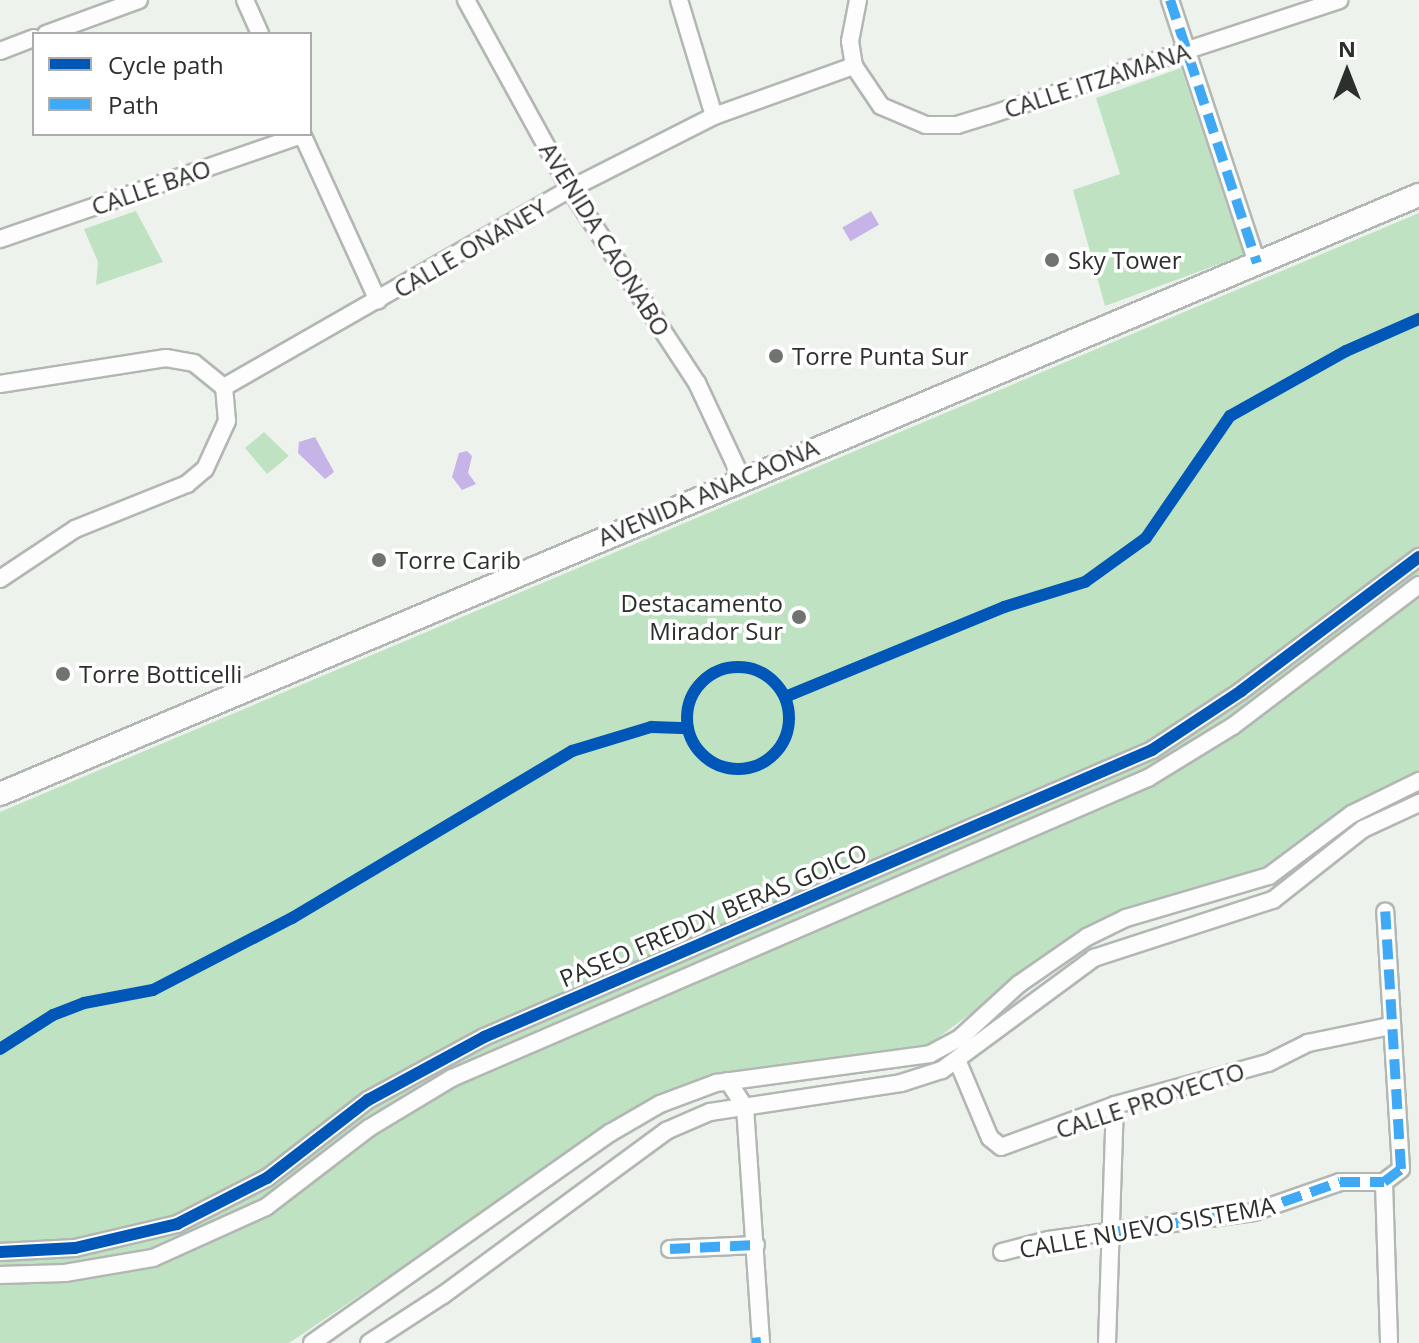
<!DOCTYPE html>
<html>
<head>
<meta charset="utf-8">
<style>
	body { margin:0 }
	#map { position:relative; width:1419px; height:1343px; overflow:hidden; background:#edf2ed; font-family:"Open Sans",sans-serif }
	div>[style] { position:absolute }
	.green>* { inset:0; background:#bfe3c2 }
	.water>* { inset:0; background:#c6b4e9; transform-origin:0 0 }
	.roads { filter:drop-shadow(2px 0 #b3b7b3) drop-shadow(-2px 0 #b3b7b3) drop-shadow(0 2px #b3b7b3) drop-shadow(0 -2px #b3b7b3) }
	.minor>* { height:16px; margin:-8px; padding:0 8px; transform-origin:8px; border-radius:8px; background:#fcfdfc }
	.major>* { height:22px; margin:-11px; padding:0 11px; transform-origin:11px; border-radius:11px; background:#fcfdfc }
	.quiet>* { height:10px; margin-top:-5px; transform-origin:0; background:repeating-linear-gradient(90deg,#3fa9f5 0 20px,transparent 0 30px) }
	.cycleway>* { height:12px; margin:-6px; padding:0 6px; transform-origin:6px; border-radius:6px; background:#0057b8 }
	.cycleway>.ring { margin:-6px; padding:0; box-sizing:content-box; background:none; border:12px solid #0057b8; border-radius:50% }
	.dots>* { width:22px; height:22px; translate:-50% -50%; box-sizing:border-box; border:4px solid #fff; border-radius:50% }
	span { translate:-50% -50%; white-space:nowrap; text-align:center; line-height:1.15; -webkit-text-stroke:7px #fff; paint-order:stroke }
	.street-label { font-size:24px; color:#2c2f2c }
	.poi-label { font-size:24px; color:#2c2f2c }
	.left { translate:0 -50%; text-align:left }
	.right { translate:-100% -50%; text-align:right }
	.legend { position:absolute; left:32px; top:32px; width:280px; height:104px; box-sizing:border-box; background:#fff; border:2px solid #abacab; margin:0; padding:10px 14px; list-style:none; font-size:24px; color:#2c2f2c }
	.legend li { display:flex; align-items:center; gap:16px; height:40px }
	.legend b { width:40px; border:2px solid #abacab }
	.north { position:absolute; left:1307px; top:32px; width:80px; height:80px; -webkit-text-stroke:6px #fff; paint-order:stroke; rotate:0deg; font-size:22px; font-weight:700; line-height:32px; text-align:center; color:#2c2f2c }
	.north::after { content:''; display:block; margin:auto; width:28px; height:36px; background:#2c2f2c; clip-path:polygon(50% 0,100% 100%,50% 72%,0 100%) }
</style>
</head>
<body>
<div id="map">
	<div class="green">
		<i style="clip-path:polygon(1181px 68px,1244px 255px,1105px 306px,1073px 190px,1120px 174px,1096px 98px)"></i>
		<i style="clip-path:polygon(136px 211px,163px 262px,96px 285px,98px 262px,84px 229px)"></i>
		<i style="clip-path:polygon(1419px 213px,1419px 772px,1347px 807px,1260px 871px,1083px 930px,927px 1046px,676px 1090px,651px 1100px,289px 1343px,0 1343px,0 812px)"></i>
		<i style="clip-path:polygon(264px 432px,289px 456px,267px 474px,245px 448px)"></i>
	</div>
	<div class="water">
		<i style="left:871px;top:211px;width:16px;height:33px;rotate:60deg"></i>
		<i style="clip-path:polygon(315px 437px,334px 472px,325px 479px,298px 453px,299px 442px)"></i>
		<i style="clip-path:polygon(467px 451px,472px 456px,468px 473px,476px 484px,462px 490px,452px 477px,459px 453px)"></i>
	</div>
	<div class="roads">
		<div class="minor">
			<i style="left:245px;top:0;width:37px;rotate:66deg"></i>
			<i style="left:466px;top:0;width:216px;rotate:61.2deg"></i>
			<i style="left:570px;top:189px;width:232px;rotate:56.8deg"></i>
			<i style="left:697px;top:383px;width:106px;rotate:64.9deg"></i>
			<i style="left:679px;top:0;width:121px;rotate:73.2deg"></i>
			<i style="left:858px;top:0;width:42px;rotate:101deg"></i>
			<i style="left:850px;top:41px;width:25px;rotate:81deg"></i>
			<i style="left:854px;top:66px;width:48px;rotate:56deg"></i>
			<i style="left:881px;top:106px;width:49px;rotate:22.9deg"></i>
			<i style="left:926px;top:125px;width:31px"></i>
			<i style="left:957px;top:125px;width:31px;rotate:-17deg"></i>
			<i style="left:987px;top:116px;width:371px;rotate:-18.2deg"></i>
			<i style="left:1170px;top:0;width:277px;rotate:71.7deg"></i>
			<i style="left:46px;top:34px;width:99px;rotate:-20.1deg"></i>
			<i style="left:0;top:51px;width:36px;rotate:-21deg"></i>
			<i style="left:302px;top:134px;width:183px;rotate:65.5deg"></i>
			<i style="left:0;top:239px;width:319px;rotate:-19deg"></i>
			<i style="left:0;top:384px;width:168px;rotate:-8.9deg"></i>
			<i style="left:166px;top:358px;width:28px;rotate:10deg"></i>
			<i style="left:194px;top:363px;width:38px;rotate:39deg"></i>
			<i style="left:224px;top:387px;width:399px;rotate:-29.8deg"></i>
			<i style="left:570px;top:189px;width:161px;rotate:-26.9deg"></i>
			<i style="left:714px;top:116px;width:149px;rotate:-19.7deg"></i>
			<i style="left:0;top:579px;width:90px;rotate:-33.7deg"></i>
			<i style="left:75px;top:529px;width:121px;rotate:-21.9deg"></i>
			<i style="left:187px;top:484px;width:23px;rotate:-40deg"></i>
			<i style="left:205px;top:469px;width:53px;rotate:-65.4deg"></i>
			<i style="left:227px;top:421px;width:34px;rotate:-95deg"></i>
			<i style="left:958px;top:1062px;width:82px;rotate:67.2deg"></i>
			<i style="left:990px;top:1138px;width:14px;rotate:39deg"></i>
			<i style="left:1001px;top:1147px;width:121px;rotate:-20.2deg"></i>
			<i style="left:1115px;top:1105px;width:159px;rotate:-15.4deg"></i>
			<i style="left:1268px;top:1063px;width:45px;rotate:-26.6deg"></i>
			<i style="left:1308px;top:1043px;width:84px;rotate:-11.7deg"></i>
			<i style="left:728px;top:1081px;width:31px;rotate:57deg"></i>
			<i style="left:745px;top:1107px;width:237px;rotate:86.1deg"></i>
			<i style="left:1384px;top:1182px;width:21px;rotate:-37deg"></i>
			<i style="left:1401px;top:1169px;width:258px;rotate:-93.5deg"></i>
			<i style="left:1384px;top:1182px;width:161px;rotate:88.2deg"></i>
			<i style="left:670px;top:1249px;width:86px;rotate:-2.7deg"></i>
			<i style="left:0;top:1252px;width:75px;rotate:-3.1deg"></i>
			<i style="left:75px;top:1248px;width:105px;rotate:-13.2deg"></i>
			<i style="left:177px;top:1224px;width:101px;rotate:-27.1deg"></i>
			<i style="left:267px;top:1178px;width:128px;rotate:-37.7deg"></i>
			<i style="left:368px;top:1100px;width:132px;rotate:-28.5deg"></i>
			<i style="left:484px;top:1037px;width:727px;rotate:-23.25deg"></i>
			<i style="left:1152px;top:750px;width:107px;rotate:-33.5deg"></i>
			<i style="left:1241px;top:691px;width:223px;rotate:-37deg"></i>
			<i style="left:1002px;top:1252px;width:48px;rotate:-14.6deg"></i>
			<i style="left:1048px;top:1240px;width:208px;rotate:-7.7deg"></i>
			<i style="left:1254px;top:1212px;width:91px;rotate:-19.2deg"></i>
			<i style="left:1340px;top:1182px;width:44px"></i>
			<i style="left:0;top:1275px;width:65px;rotate:-1.8deg"></i>
			<i style="left:65px;top:1273px;width:89px;rotate:-9.7deg"></i>
			<i style="left:153px;top:1258px;width:124px;rotate:-24.3deg"></i>
			<i style="left:266px;top:1207px;width:130px;rotate:-37.5deg"></i>
			<i style="left:369px;top:1128px;width:97px;rotate:-31.1deg"></i>
			<i style="left:452px;top:1078px;width:758px;rotate:-23.32deg"></i>
			<i style="left:1148px;top:778px;width:100px;rotate:-31.5deg"></i>
			<i style="left:1233px;top:726px;width:233px;rotate:-37.2deg"></i>
			<i style="left:312px;top:1343px;width:365px;rotate:-35.2deg"></i>
			<i style="left:610px;top:1133px;width:58px;rotate:-30.1deg"></i>
			<i style="left:660px;top:1104px;width:60px;rotate:-20.6deg"></i>
			<i style="left:716px;top:1083px;width:216px;rotate:-7.7deg"></i>
			<i style="left:930px;top:1054px;width:34px;rotate:-28deg"></i>
			<i style="left:960px;top:1038px;width:80px;rotate:-42.5deg"></i>
			<i style="left:1019px;top:984px;width:83px;rotate:-34.7deg"></i>
			<i style="left:1087px;top:937px;width:43px;rotate:-26deg"></i>
			<i style="left:1126px;top:918px;width:149px;rotate:-16.4deg"></i>
			<i style="left:1269px;top:876px;width:104px;rotate:-36.8deg"></i>
			<i style="left:1352px;top:814px;width:75px;rotate:-26.2deg"></i>
			<i style="left:369px;top:1343px;width:88px;rotate:-33deg"></i>
			<i style="left:443px;top:1295px;width:277px;rotate:-36.3deg"></i>
			<i style="left:666px;top:1131px;width:48px;rotate:-23.4deg"></i>
			<i style="left:710px;top:1112px;width:193px;rotate:-8.6deg"></i>
			<i style="left:901px;top:1083px;width:43px;rotate:-17.6deg"></i>
			<i style="left:942px;top:1070px;width:189px;rotate:-36.4deg"></i>
			<i style="left:1094px;top:958px;width:188px;rotate:-18deg"></i>
			<i style="left:1273px;top:900px;width:115px;rotate:-38.3deg"></i>
			<i style="left:1363px;top:829px;width:62px;rotate:-24.9deg"></i>
			<i style="left:1107px;top:1343px;width:238px;rotate:-88.1deg"></i>
		</div>
		<div class="major">
			<i style="left:0;top:794px;width:1540px;rotate:-22.89deg"></i>
		</div>
	</div>
	<div class="quiet">
		<i style="left:1170px;top:0;width:277px;rotate:71.7deg"></i>
		<i style="left:1113px;top:1232px;width:142px;rotate:-8.1deg"></i>
		<i style="left:1254px;top:1212px;width:91px;rotate:-19.2deg"></i>
		<i style="left:1340px;top:1182px;width:44px"></i>
		<i style="left:1384px;top:1182px;width:21px;rotate:-37deg"></i>
		<i style="left:1401px;top:1169px;width:258px;rotate:-93.5deg"></i>
		<i style="left:670px;top:1249px;width:86px;rotate:-2.7deg"></i>
		<i style="left:752px;top:1343px;width:9px;rotate:-6deg"></i>
	</div>
	<div class="cycleway">
		<i class="ring" style="left:687px;top:667px;width:90px;height:90px"></i>
		<i style="left:785px;top:697px;width:237px;rotate:-22.3deg"></i>
		<i style="left:1004px;top:607px;width:85px;rotate:-17.2deg"></i>
		<i style="left:1085px;top:582px;width:75px;rotate:-35.8deg"></i>
		<i style="left:1146px;top:538px;width:148px;rotate:-55.5deg"></i>
		<i style="left:1230px;top:416px;width:133px;rotate:-29.3deg"></i>
		<i style="left:1346px;top:351px;width:80px;rotate:-23.7deg"></i>
		<i style="left:0;top:1049px;width:63px;rotate:-32.7deg"></i>
		<i style="left:53px;top:1015px;width:33px;rotate:-21deg"></i>
		<i style="left:84px;top:1003px;width:70px;rotate:-10.7deg"></i>
		<i style="left:153px;top:990px;width:157px;rotate:-27.4deg"></i>
		<i style="left:292px;top:918px;width:326px;rotate:-30.8deg"></i>
		<i style="left:572px;top:751px;width:83px;rotate:-16.9deg"></i>
		<i style="left:651px;top:727px;width:37px;rotate:2deg"></i>
		<i style="left:0;top:1252px;width:75px;rotate:-3.1deg"></i>
		<i style="left:75px;top:1248px;width:105px;rotate:-13.2deg"></i>
		<i style="left:177px;top:1224px;width:101px;rotate:-27.1deg"></i>
		<i style="left:267px;top:1178px;width:128px;rotate:-37.7deg"></i>
		<i style="left:368px;top:1100px;width:132px;rotate:-28.5deg"></i>
		<i style="left:484px;top:1037px;width:727px;rotate:-23.25deg"></i>
		<i style="left:1152px;top:750px;width:107px;rotate:-33.5deg"></i>
		<i style="left:1241px;top:691px;width:223px;rotate:-37deg"></i>
	</div>
	<div class="dots">
		<i style="left:1052px;top:260px;background:#707370"></i>
		<i style="left:776px;top:356px;background:#707370"></i>
		<i style="left:379px;top:560px;background:#707370"></i>
		<i style="left:799px;top:617px;background:#707370"></i>
		<i style="left:63px;top:674px;background:#707370"></i>
	</div>
	<div class="street-label">
		<span style="left:1097px;top:80px;rotate:-18deg">CALLE ITZAMANA</span>
		<span style="left:151px;top:187px;rotate:-19deg">CALLE BAO</span>
		<span style="left:605px;top:239px;rotate:58deg">AVENIDA CAONABO</span>
		<span style="left:470px;top:248px;rotate:-30deg">CALLE ONANEY</span>
		<span style="left:708px;top:492px;rotate:-23deg">AVENIDA ANACAONA</span>
		<span style="left:713px;top:915px;rotate:-23deg">PASEO FREDDY BERAS GOICO</span>
		<span style="left:1150px;top:1100px;rotate:-18deg">CALLE PROYECTO</span>
		<span style="left:1147px;top:1227px;rotate:-10deg">CALLE NUEVO SISTEMA</span>
	</div>
	<div class="poi-label">
		<span class="left" style="left:1068px;top:260px">Sky Tower</span>
		<span class="left" style="left:792px;top:356px">Torre Punta Sur</span>
		<span class="left" style="left:395px;top:560px">Torre Carib</span>
		<span class="right" style="left:783px;top:617px">Destacamento<br>Mirador Sur</span>
		<span class="left" style="left:79px;top:674px">Torre Botticelli</span>
	</div>
	<ul class="legend">
	<li><b style="height:10px;background:#0057b8"></b>Cycle path</li>
	<li><b style="height:10px;background:#3fa9f5"></b>Path</li>
	</ul>
	<div class="north">N</div>
</div>
</body>
</html>
